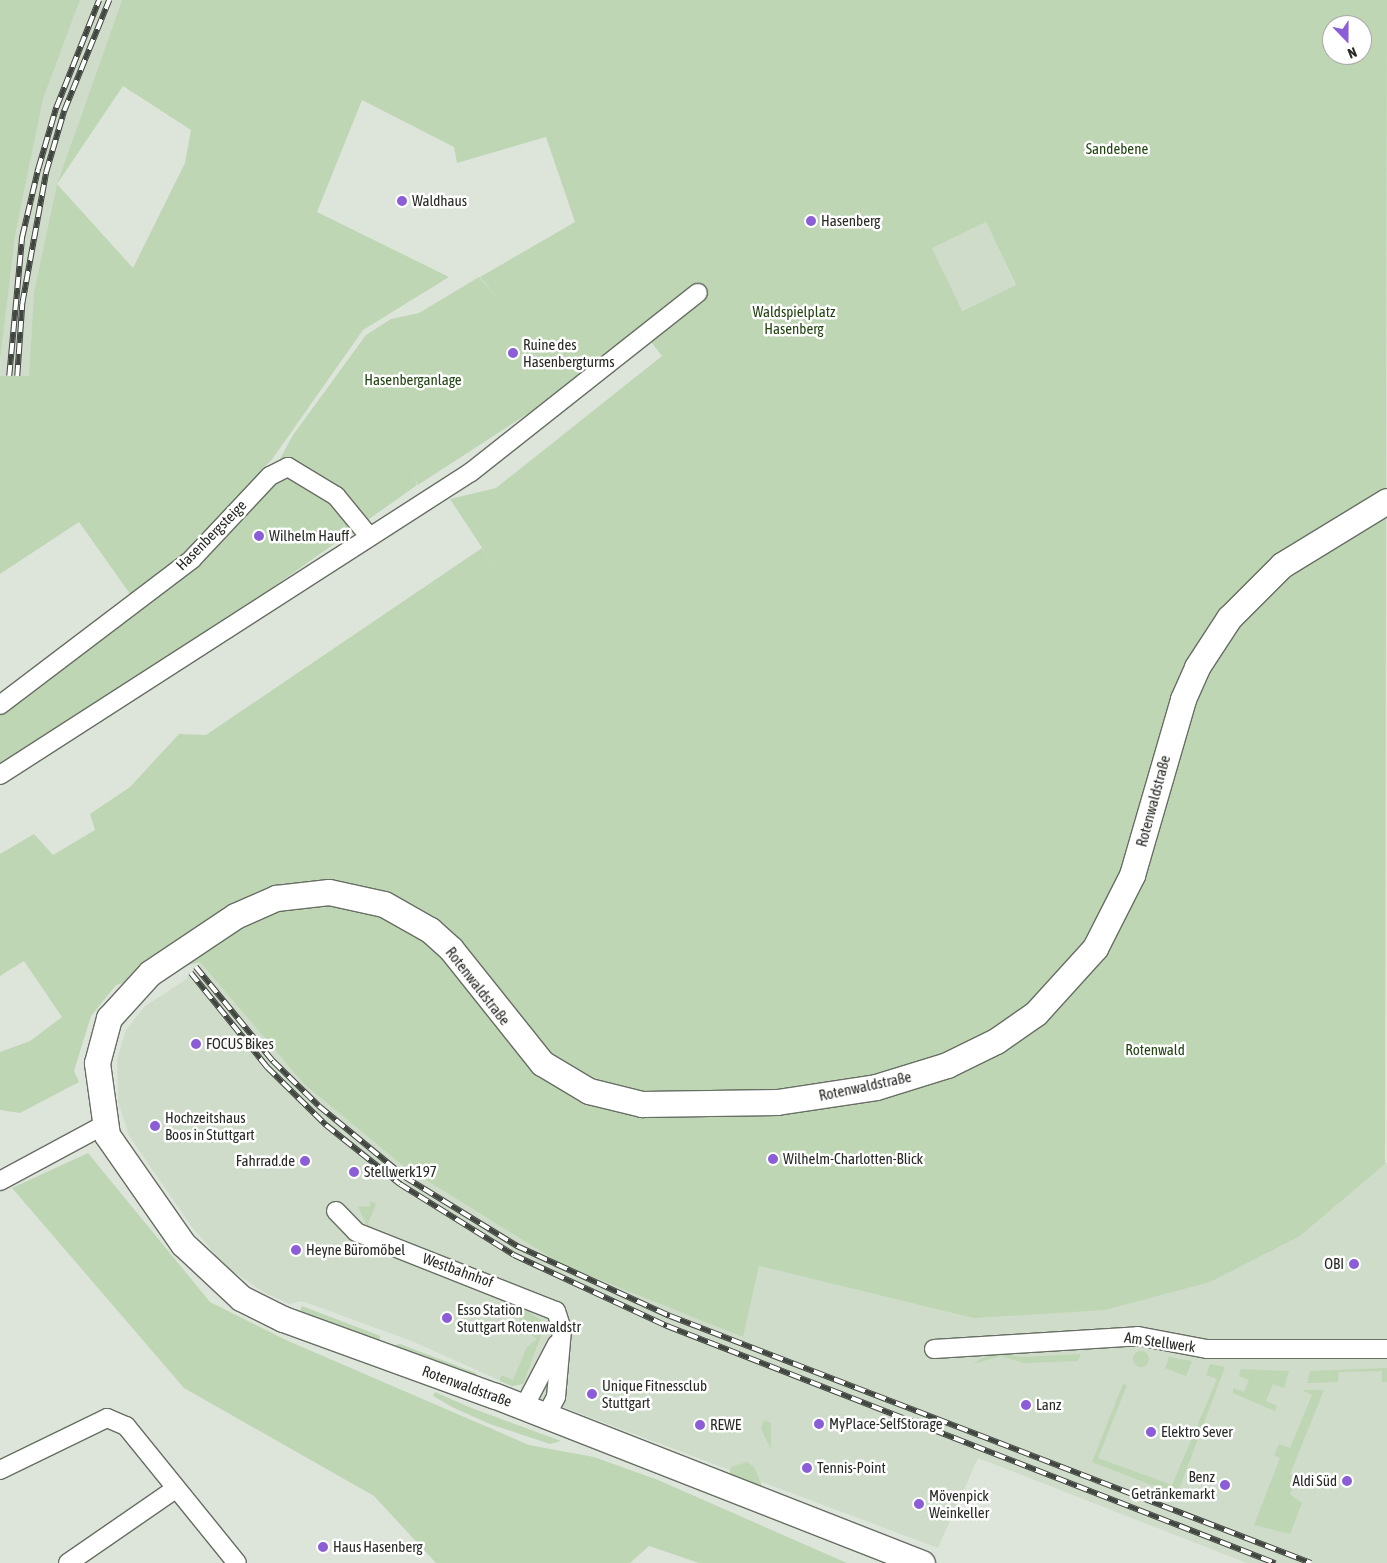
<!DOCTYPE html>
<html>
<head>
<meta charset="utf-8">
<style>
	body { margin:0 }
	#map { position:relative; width:1387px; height:1563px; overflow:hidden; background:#dde5da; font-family:"Asap Condensed",sans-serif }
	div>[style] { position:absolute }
	.built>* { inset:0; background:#cfdcca; transform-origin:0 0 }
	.green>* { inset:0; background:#bed6b4; transform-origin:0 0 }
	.round { border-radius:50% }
	.roads { filter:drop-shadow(1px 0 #676e64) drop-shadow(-1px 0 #676e64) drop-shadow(0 1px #676e64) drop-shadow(0 -1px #676e64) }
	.street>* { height:18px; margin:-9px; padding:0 9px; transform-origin:9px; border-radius:9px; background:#fff }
	.secondary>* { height:25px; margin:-12.5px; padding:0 12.5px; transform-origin:12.5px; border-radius:12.5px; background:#fff }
	.rail>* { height:5.5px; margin-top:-2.75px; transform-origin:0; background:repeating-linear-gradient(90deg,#fff 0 11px,#424640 0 22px); box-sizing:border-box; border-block:1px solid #424640 }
	.dots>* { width:14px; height:14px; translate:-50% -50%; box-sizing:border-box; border:2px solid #fff; border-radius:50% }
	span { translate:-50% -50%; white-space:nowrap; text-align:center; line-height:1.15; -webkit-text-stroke:5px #fff; paint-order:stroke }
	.park-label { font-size:15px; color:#224511 }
	.poi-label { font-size:15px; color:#272a25 }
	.left { translate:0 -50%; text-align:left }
	.right { translate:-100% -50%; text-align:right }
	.street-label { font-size:15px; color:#272a25 }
	.north { position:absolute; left:1322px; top:15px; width:50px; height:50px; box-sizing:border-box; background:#fff; border:1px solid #a9aaa8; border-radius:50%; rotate:158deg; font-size:14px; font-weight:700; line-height:20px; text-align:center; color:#272a25 }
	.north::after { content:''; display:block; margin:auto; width:18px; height:22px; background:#8b5dd7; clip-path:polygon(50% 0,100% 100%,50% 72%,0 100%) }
</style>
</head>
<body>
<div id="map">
	<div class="built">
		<i style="clip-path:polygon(80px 0,122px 0,57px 184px,34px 292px,29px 377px,0 376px,2px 317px,15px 236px,43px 99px)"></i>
		<i style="left:986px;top:222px;width:70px;height:60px;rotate:65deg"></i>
		<i style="clip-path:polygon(200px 962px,303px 1083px,742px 1337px,759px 1266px,973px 1318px,1300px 1236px,1387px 1162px,1387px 1563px,1247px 1563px,978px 1458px,938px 1548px,520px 1391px,522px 1384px,512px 1386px,414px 1342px,316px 1306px,301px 1301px,290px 1304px,265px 1293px,225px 1266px,192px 1227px,129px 1136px,118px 1102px,117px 1059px,126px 1030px,145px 1006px,185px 980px)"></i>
	</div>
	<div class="green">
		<i style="clip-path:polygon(0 0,80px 0,43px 99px,15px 236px,0 360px)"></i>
		<i style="clip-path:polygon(evenodd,122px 0,1387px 0,1385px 1164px,1300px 1236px,1210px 1282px,1105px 1310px,973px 1318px,759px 1266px,743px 1337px,563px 1265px,402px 1165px,303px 1083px,200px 962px,116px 985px,91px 1016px,74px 1071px,79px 1082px,20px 1113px,0 1110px,0 1052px,30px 1041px,62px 1017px,24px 961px,0 976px,0 854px,34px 834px,53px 855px,95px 830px,90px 814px,130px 787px,179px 734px,206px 735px,482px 548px,508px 587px,450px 499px,496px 488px,662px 356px,640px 328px,544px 403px,418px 485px,415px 478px,417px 485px,227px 620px,0 770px,0 707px,193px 560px,270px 477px,293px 435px,366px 335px,391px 319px,419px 313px,479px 277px,501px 302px,480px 277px,575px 222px,546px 137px,457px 163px,454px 147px,362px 100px,317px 212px,449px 277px,363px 330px,273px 458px,186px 553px,133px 598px,79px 522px,0 574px,0 376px,29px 376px,34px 292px,57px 184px,122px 0,1332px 25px,1362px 25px,1362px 55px,1332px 55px,1332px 25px,122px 0,123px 86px,191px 130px,185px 163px,133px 268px,57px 184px,123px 86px,122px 0,986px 222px,1016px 285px,962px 311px,932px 248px,986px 222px)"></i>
		<i style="clip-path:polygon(88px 1153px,210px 1302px,286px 1340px,529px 1445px,594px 1457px,658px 1480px,847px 1563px,699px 1563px,649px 1546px,630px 1563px,436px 1563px,374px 1496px,184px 1388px,12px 1188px)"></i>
		<i style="clip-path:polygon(370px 1201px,376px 1204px,368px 1224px,376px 1231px,367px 1226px,358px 1207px,370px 1206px)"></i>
		<i style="left:302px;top:1306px;width:84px;height:7px;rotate:21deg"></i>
		<i style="clip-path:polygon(526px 1310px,541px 1320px,541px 1336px,523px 1384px,512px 1386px,500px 1381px,501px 1375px,513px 1380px,527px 1347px,537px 1339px,530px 1334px,533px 1326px,525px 1322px,519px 1327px,519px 1314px)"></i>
		<i style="clip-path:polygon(400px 1344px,476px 1373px,478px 1379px,391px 1346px)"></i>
		<i class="round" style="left:1133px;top:1351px;width:16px;height:16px"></i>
		<i style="clip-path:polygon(992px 1352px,1023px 1357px,1081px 1354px,1078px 1361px,1024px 1363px,1001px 1356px,973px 1364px)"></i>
		<i style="clip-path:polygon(1169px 1357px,1192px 1361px,1186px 1376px,1165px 1368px)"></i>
		<i style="clip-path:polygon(1210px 1364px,1225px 1367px,1177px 1495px,1092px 1462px,1123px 1384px,1127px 1385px,1098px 1458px,1172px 1485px,1217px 1379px,1206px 1375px)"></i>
		<i style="clip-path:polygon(1387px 1368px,1387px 1382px,1382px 1382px,1382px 1371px,1339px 1372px,1338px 1382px,1307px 1383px,1310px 1371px)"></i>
		<i style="clip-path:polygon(1241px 1369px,1289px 1371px,1284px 1388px,1273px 1384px,1266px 1401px,1277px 1406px,1275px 1411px,1233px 1393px,1233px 1388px,1244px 1392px,1249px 1380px,1239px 1376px)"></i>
		<i style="clip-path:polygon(1302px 1390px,1324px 1390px,1290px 1474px,1298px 1477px,1290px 1494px,1302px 1503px,1290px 1534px,1254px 1525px,1280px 1458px,1274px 1455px,1279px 1444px,1290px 1448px,1312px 1395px)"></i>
		<i style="clip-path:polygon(435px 1392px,469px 1407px,561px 1441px,550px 1444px,490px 1424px,454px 1408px,433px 1396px)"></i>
		<i style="clip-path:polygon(764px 1420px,771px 1423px,771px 1449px,761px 1429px)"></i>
		<i style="clip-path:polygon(747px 1462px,754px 1467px,763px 1488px,729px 1477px,731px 1467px)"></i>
	</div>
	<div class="roads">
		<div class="street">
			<i style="left:0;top:705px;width:241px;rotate:-37.2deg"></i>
			<i style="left:192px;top:559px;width:114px;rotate:-46.8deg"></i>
			<i style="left:270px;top:476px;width:20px;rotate:-27deg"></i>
			<i style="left:288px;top:467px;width:56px;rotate:31.1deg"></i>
			<i style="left:336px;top:496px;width:50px;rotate:50.6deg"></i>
			<i style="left:0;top:775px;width:560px;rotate:-32.75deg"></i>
			<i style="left:471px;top:472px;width:289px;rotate:-38.3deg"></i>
			<i style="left:0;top:1181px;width:118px;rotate:-28.3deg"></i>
			<i style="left:336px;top:1211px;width:29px;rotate:46deg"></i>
			<i style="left:356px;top:1232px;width:215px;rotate:21.6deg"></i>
			<i style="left:556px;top:1311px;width:20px;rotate:72deg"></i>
			<i style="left:562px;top:1330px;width:67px;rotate:95.1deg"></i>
			<i style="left:556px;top:1397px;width:21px;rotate:118deg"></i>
			<i style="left:934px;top:1349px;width:204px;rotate:-3.6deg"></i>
			<i style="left:1138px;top:1336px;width:70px;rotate:10.7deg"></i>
			<i style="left:1207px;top:1349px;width:180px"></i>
			<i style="left:524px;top:1407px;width:71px;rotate:-62.4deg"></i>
			<i style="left:0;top:1470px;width:119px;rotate:-25.9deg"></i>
			<i style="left:107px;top:1418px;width:21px;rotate:23deg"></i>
			<i style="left:126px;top:1426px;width:176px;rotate:51deg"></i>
			<i style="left:68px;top:1563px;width:129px;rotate:-34.6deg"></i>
		</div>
		<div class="secondary">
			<i style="left:922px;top:1563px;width:458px;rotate:-158.6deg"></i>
			<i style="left:495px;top:1396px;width:226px;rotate:-160deg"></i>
			<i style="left:283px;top:1319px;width:47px;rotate:-153.4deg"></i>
			<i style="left:241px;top:1298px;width:79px;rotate:-137deg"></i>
			<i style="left:183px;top:1244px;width:133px;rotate:-124.9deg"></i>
			<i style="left:107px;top:1135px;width:73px;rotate:-97.9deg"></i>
			<i style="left:97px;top:1063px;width:47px;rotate:-75.1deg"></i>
			<i style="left:109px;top:1018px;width:61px;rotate:-47.7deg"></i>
			<i style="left:150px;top:973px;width:102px;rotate:-33.8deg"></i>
			<i style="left:235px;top:916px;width:45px;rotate:-23.7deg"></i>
			<i style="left:276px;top:898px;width:53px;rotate:-6.5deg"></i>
			<i style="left:329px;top:892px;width:56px;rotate:12.3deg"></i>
			<i style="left:384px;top:904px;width:53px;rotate:29.5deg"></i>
			<i style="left:430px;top:930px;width:28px;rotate:42deg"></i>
			<i style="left:451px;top:949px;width:146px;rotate:51.4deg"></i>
			<i style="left:542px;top:1063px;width:55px;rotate:30.8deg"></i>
			<i style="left:589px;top:1091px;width:55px;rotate:13.8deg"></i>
			<i style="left:642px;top:1104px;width:135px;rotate:-0.8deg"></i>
			<i style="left:777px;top:1102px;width:100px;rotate:-8.6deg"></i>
			<i style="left:876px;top:1087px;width:74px;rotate:-17.2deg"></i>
			<i style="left:947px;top:1065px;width:55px;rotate:-26.1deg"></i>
			<i style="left:996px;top:1041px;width:49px;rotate:-35deg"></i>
			<i style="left:1036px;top:1013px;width:88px;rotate:-47.8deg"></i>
			<i style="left:1095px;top:948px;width:82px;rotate:-63.1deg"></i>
			<i style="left:1132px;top:875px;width:183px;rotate:-73.8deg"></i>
			<i style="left:1183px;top:699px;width:35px;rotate:-66deg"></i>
			<i style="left:1197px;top:667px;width:59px;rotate:-56.9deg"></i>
			<i style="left:1229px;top:618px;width:75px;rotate:-45deg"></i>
			<i style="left:1282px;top:565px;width:123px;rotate:-31.4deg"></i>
		</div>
	</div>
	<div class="rail">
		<i style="left:9px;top:376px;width:140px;rotate:-84.7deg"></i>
		<i style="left:22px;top:237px;width:70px;rotate:-76.8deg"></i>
		<i style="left:38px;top:169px;width:64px;rotate:-73.6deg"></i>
		<i style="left:56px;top:108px;width:116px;rotate:-68.3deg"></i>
		<i style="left:17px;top:376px;width:72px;rotate:-86deg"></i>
		<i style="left:22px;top:304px;width:134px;rotate:-79.7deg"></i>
		<i style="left:46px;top:172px;width:64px;rotate:-73.6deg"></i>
		<i style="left:64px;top:111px;width:120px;rotate:-67.9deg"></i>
		<i style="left:196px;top:967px;width:122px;rotate:50.7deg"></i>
		<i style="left:273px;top:1061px;width:64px;rotate:44.4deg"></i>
		<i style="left:319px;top:1106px;width:112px;rotate:39.5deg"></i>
		<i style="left:405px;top:1177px;width:132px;rotate:31.6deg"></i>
		<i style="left:517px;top:1246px;width:168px;rotate:24.6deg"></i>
		<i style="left:670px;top:1316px;width:687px;rotate:21.07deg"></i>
		<i style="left:191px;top:973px;width:121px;rotate:51deg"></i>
		<i style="left:267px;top:1067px;width:83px;rotate:44.5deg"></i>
		<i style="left:326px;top:1125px;width:95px;rotate:38.6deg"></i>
		<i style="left:400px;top:1184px;width:134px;rotate:31.9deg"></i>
		<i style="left:514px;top:1255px;width:169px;rotate:24.9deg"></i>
		<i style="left:667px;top:1326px;width:653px;rotate:21.3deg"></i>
	</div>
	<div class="dots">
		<i style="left:402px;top:201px;background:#8b5dd7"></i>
		<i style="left:811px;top:221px;background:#8b5dd7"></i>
		<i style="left:513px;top:353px;background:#8b5dd7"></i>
		<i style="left:259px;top:536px;background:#8b5dd7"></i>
		<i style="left:196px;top:1044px;background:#8b5dd7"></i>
		<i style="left:155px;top:1126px;background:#8b5dd7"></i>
		<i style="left:773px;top:1159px;background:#8b5dd7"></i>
		<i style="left:305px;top:1161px;background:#8b5dd7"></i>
		<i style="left:354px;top:1172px;background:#8b5dd7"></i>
		<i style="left:296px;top:1250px;background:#8b5dd7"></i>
		<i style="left:1354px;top:1264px;background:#8b5dd7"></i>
		<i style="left:447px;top:1318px;background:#8b5dd7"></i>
		<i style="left:592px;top:1394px;background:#8b5dd7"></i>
		<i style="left:1026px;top:1405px;background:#8b5dd7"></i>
		<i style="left:819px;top:1424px;background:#8b5dd7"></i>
		<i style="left:700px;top:1425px;background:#8b5dd7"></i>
		<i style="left:1151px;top:1432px;background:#8b5dd7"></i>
		<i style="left:807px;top:1468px;background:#8b5dd7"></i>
		<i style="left:1347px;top:1481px;background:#8b5dd7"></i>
		<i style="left:1225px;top:1485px;background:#8b5dd7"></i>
		<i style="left:919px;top:1504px;background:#8b5dd7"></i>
		<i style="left:323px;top:1547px;background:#8b5dd7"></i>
	</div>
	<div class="park-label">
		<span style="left:1117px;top:149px">Sandebene</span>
		<span style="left:794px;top:320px">Waldspielplatz<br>Hasenberg</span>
		<span style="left:413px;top:380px">Hasenberganlage</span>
		<span style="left:1155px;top:1050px">Rotenwald</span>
	</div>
	<div class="poi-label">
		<span class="left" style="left:412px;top:201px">Waldhaus</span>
		<span class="left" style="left:821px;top:221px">Hasenberg</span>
		<span class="left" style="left:523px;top:353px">Ruine des<br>Hasenbergturms</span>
		<span class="left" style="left:269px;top:536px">Wilhelm Hauff</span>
		<span class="left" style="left:206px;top:1044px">FOCUS Bikes</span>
		<span class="left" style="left:165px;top:1126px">Hochzeitshaus<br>Boos in Stuttgart</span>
		<span class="left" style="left:783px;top:1159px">Wilhelm-Charlotten-Blick</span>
		<span class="right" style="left:295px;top:1161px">Fahrrad.de</span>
		<span class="left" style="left:364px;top:1172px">Stellwerk197</span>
		<span class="left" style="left:306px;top:1250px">Heyne Büromöbel</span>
		<span class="right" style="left:1344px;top:1264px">OBI</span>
		<span class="left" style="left:457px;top:1318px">Esso Station<br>Stuttgart Rotenwaldstr</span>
		<span class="left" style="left:602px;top:1394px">Unique Fitnessclub<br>Stuttgart</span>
		<span class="left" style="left:1036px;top:1405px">Lanz</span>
		<span class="left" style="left:829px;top:1424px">MyPlace-SelfStorage</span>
		<span class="left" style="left:710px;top:1425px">REWE</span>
		<span class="left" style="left:1161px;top:1432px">Elektro Sever</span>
		<span class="left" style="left:817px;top:1468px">Tennis-Point</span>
		<span class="right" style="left:1215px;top:1485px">Benz<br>Getränkemarkt</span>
		<span class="right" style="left:1337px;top:1481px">Aldi Süd</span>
		<span class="left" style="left:929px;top:1504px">Mövenpick<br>Weinkeller</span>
		<span class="left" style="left:333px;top:1547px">Haus Hasenberg</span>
	</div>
	<div class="street-label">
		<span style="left:211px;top:535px;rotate:-45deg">Hasenbergsteige</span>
		<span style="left:1153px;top:801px;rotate:-75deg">Rotenwaldstraße</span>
		<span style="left:478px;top:986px;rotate:52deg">Rotenwaldstraße</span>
		<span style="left:865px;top:1086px;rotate:-12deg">Rotenwaldstraße</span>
		<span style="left:458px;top:1270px;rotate:20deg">Westbahnhof</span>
		<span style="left:1160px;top:1342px;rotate:8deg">Am Stellwerk</span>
		<span style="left:467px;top:1386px;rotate:20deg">Rotenwaldstraße</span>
	</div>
	<div class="north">N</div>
</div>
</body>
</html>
